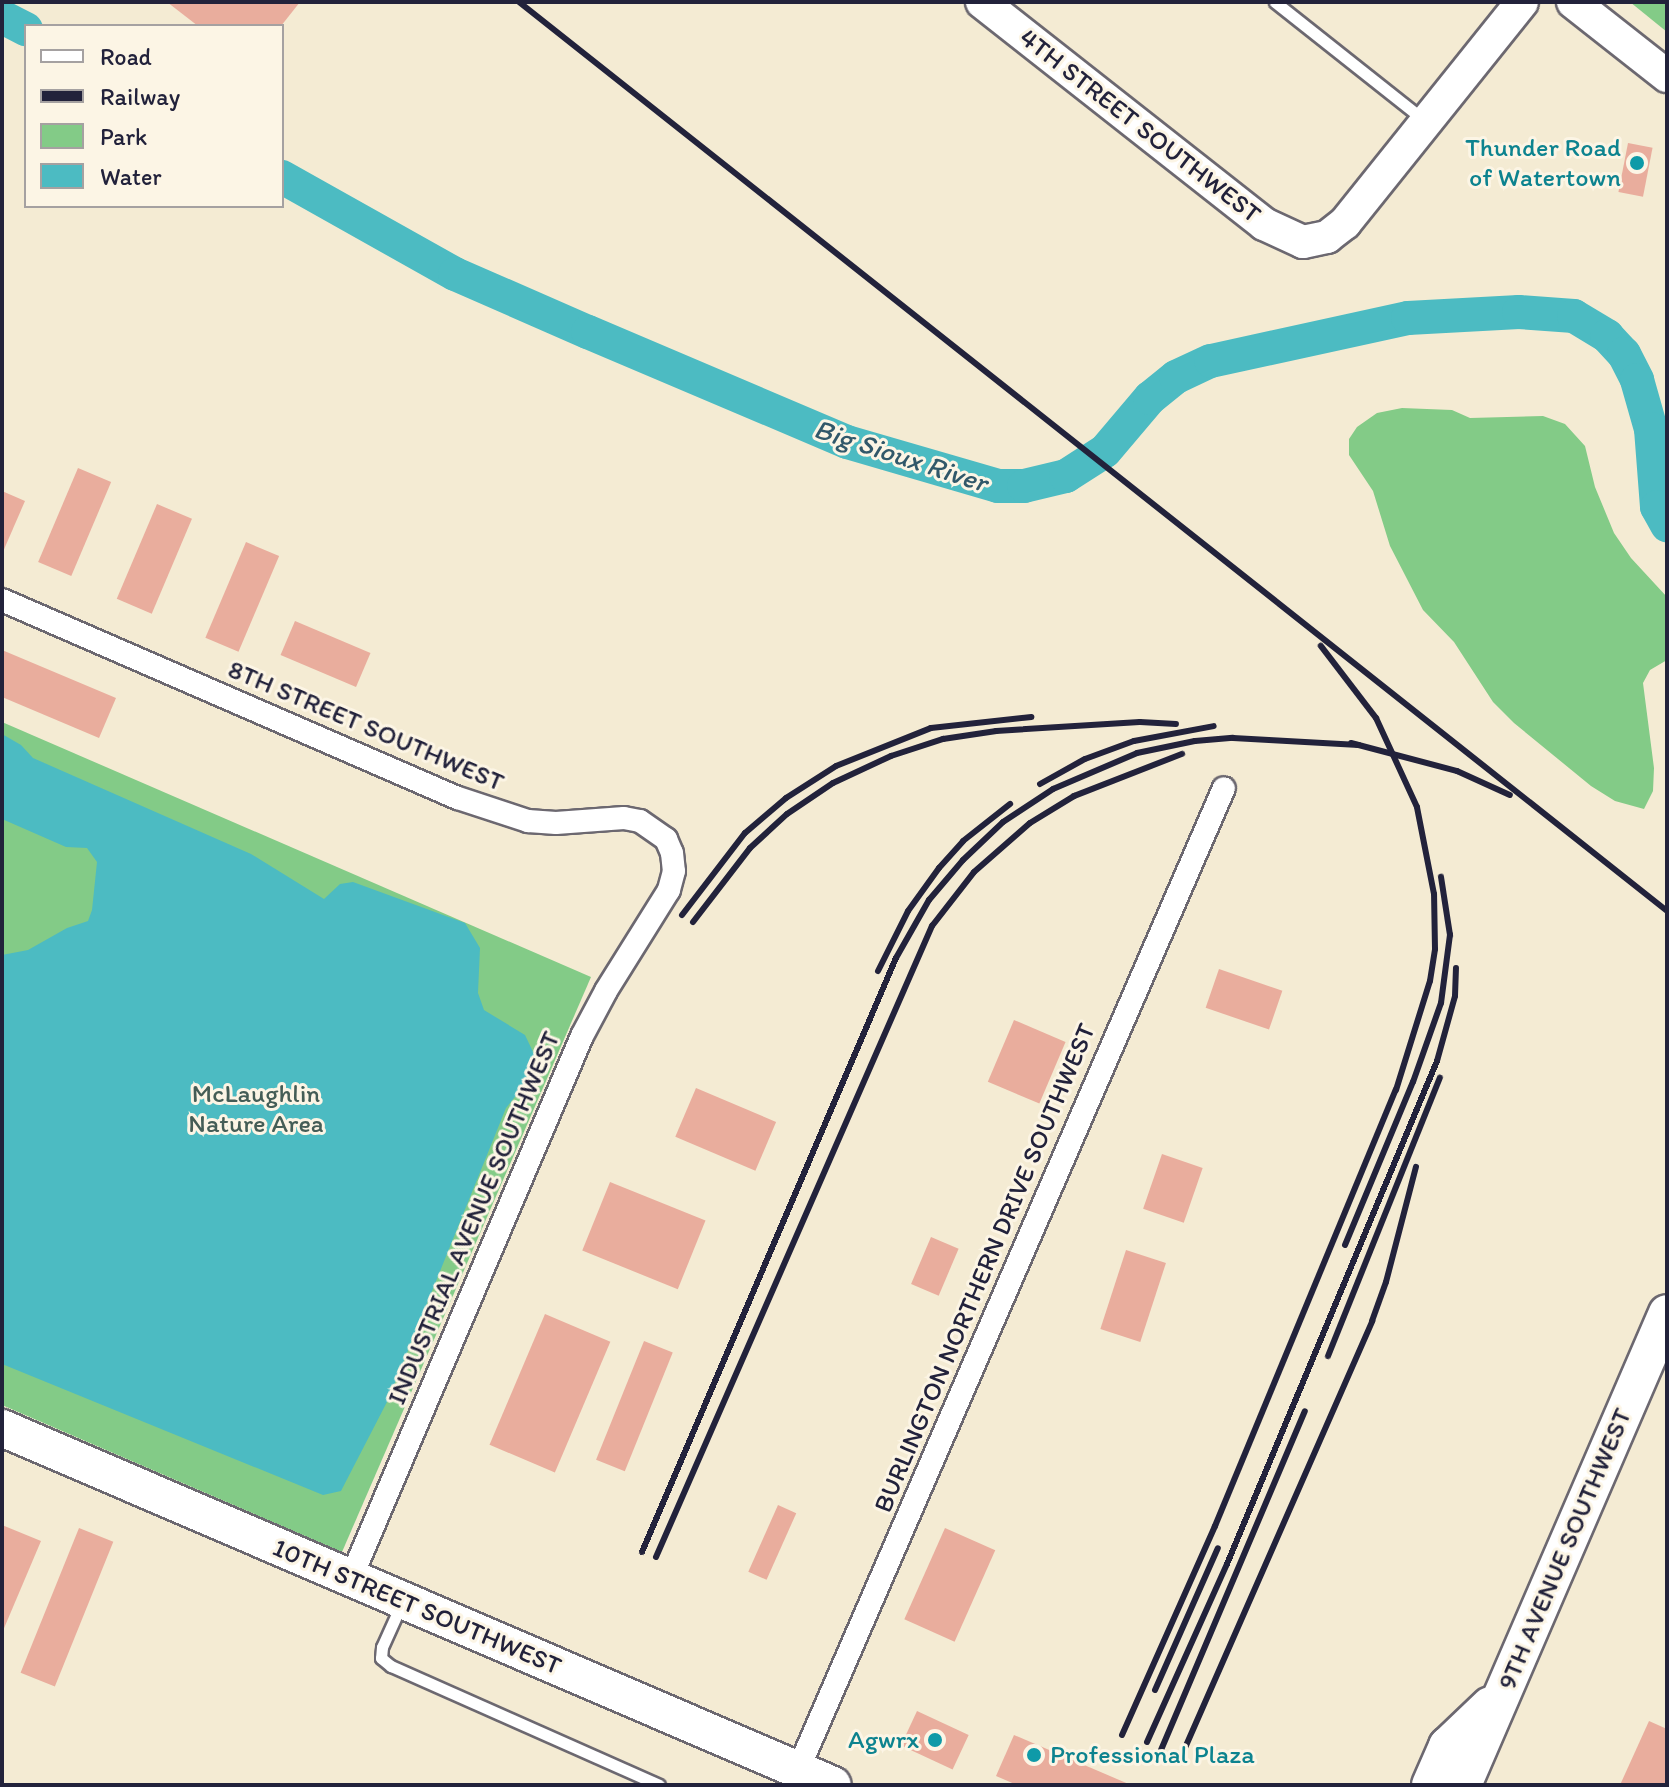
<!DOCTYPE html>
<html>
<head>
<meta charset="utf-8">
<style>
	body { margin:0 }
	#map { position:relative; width:1669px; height:1787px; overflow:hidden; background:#f4ebd3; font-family:Itim,sans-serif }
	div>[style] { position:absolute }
	.green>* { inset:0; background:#83cb87 }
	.water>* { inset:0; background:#4cbbc2 }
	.river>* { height:34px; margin:-17px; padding:0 17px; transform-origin:17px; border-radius:17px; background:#4cbbc2 }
	.building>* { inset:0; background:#e9ad9d; transform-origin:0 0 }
	.roads { filter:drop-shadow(2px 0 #6c6870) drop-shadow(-2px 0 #6c6870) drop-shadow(0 2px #6c6870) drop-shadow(0 -2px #6c6870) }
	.lane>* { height:11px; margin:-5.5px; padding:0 5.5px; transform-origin:5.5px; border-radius:5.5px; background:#fff }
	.street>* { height:22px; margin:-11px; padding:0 11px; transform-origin:11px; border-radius:11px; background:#fff }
	.secondary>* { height:32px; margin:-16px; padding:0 16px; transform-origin:16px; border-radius:16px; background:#fff }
	.primary>* { height:36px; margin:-18px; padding:0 18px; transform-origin:18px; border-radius:18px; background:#fff }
	.rail>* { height:6px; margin:-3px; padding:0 3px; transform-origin:3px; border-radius:3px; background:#22223b }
	.dots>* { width:22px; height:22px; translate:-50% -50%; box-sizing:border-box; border:4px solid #fcf5e5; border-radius:50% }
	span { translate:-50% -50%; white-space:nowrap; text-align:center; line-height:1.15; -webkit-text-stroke:6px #fcf5e5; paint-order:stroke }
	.street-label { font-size:26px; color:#22223b }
	.culture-label { font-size:26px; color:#0d838f }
	.right { translate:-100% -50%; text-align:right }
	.left { translate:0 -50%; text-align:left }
	.park-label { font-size:26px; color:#445d56 }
	.water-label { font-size:28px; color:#31586a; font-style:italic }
	.frame { position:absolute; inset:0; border:4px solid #22223b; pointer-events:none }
	.legend { position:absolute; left:24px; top:24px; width:260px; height:184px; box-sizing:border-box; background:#fcf5e5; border:2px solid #a5a1a1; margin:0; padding:10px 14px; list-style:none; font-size:24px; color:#22223b }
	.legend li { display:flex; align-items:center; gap:16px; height:40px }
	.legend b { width:40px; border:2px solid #a5a1a1 }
</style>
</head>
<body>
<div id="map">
	<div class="green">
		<i style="clip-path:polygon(1630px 2px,1667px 2px,1667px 32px)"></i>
		<i style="clip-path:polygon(1402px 408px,1452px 410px,1470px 418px,1543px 416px,1565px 424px,1585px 446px,1595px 487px,1614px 533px,1631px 558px,1667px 597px,1667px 660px,1650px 670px,1643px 683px,1654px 768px,1653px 791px,1644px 809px,1615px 801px,1591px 786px,1514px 723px,1493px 702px,1454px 642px,1423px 610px,1390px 546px,1373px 491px,1349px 455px,1349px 439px,1357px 427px,1377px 413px)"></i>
		<i style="clip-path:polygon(2px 722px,591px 977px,342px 1552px,2px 1405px)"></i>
	</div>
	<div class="water">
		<i style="clip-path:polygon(2px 734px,21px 745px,33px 758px,251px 854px,324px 899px,340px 884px,353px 882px,465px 923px,480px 948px,478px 993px,484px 1010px,525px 1035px,535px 1056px,531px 1077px,506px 1108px,388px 1400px,341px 1491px,323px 1495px,2px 1364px,2px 955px,28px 950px,67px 928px,88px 921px,92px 910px,97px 862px,87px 848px,66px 847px,2px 819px)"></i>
	</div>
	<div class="river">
		<i style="left:2px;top:17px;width:27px;rotate:27deg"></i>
		<i style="left:282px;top:177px;width:198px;rotate:29.3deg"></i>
		<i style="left:455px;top:274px;width:145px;rotate:23.6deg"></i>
		<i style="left:588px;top:332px;width:281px;rotate:23deg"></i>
		<i style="left:847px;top:442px;width:157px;rotate:16.2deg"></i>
		<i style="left:998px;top:486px;width:26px"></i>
		<i style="left:1024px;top:486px;width:43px;rotate:-13.4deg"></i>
		<i style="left:1066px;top:476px;width:46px;rotate:-32.7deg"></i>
		<i style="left:1105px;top:451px;width:70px;rotate:-49.7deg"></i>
		<i style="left:1150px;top:398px;width:33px;rotate:-39deg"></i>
		<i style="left:1176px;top:377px;width:38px;rotate:-25deg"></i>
		<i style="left:1211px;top:361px;width:202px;rotate:-12.3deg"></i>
		<i style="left:1408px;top:318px;width:111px;rotate:-3.1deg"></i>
		<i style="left:1519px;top:312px;width:55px;rotate:4.2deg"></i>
		<i style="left:1574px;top:316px;width:39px;rotate:31deg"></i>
		<i style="left:1607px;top:336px;width:25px;rotate:47deg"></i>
		<i style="left:1624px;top:354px;width:29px;rotate:63deg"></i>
		<i style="left:1637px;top:380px;width:51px;rotate:74.1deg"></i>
		<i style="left:1651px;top:429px;width:78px;rotate:85.6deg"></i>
		<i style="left:1657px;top:507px;width:21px;rotate:61deg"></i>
	</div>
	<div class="building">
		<i style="clip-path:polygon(167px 2px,300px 2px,281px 26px,198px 26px)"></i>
		<i style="left:1628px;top:143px;width:25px;height:50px;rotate:11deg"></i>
		<i style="left:78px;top:468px;width:36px;height:102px;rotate:23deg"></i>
		<i style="clip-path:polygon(2px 491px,25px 501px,2px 554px)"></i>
		<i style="left:157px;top:504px;width:38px;height:103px;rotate:23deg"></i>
		<i style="left:246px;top:542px;width:36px;height:104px;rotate:23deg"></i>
		<i style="left:295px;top:621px;width:82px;height:37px;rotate:23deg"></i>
		<i style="clip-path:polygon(2px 650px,116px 698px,99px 738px,2px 697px)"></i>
		<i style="left:1219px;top:969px;width:67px;height:41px;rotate:19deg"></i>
		<i style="left:1014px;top:1020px;width:56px;height:67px;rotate:23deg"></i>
		<i style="left:696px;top:1088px;width:87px;height:53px;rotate:23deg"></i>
		<i style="left:1162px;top:1154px;width:43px;height:58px;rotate:19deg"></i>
		<i style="left:610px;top:1182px;width:103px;height:74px;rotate:22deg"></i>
		<i style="left:931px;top:1237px;width:30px;height:51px;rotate:23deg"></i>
		<i style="left:1126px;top:1250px;width:42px;height:83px;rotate:18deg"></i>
		<i style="left:545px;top:1314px;width:71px;height:142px;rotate:23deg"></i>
		<i style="left:644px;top:1341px;width:31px;height:128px;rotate:22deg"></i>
		<i style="left:778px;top:1505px;width:20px;height:73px;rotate:24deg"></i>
		<i style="clip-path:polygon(2px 1525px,41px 1541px,2px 1633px)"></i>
		<i style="left:79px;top:1528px;width:37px;height:156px;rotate:22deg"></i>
		<i style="left:945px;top:1528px;width:55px;height:100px;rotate:24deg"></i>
		<i style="left:917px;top:1711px;width:57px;height:38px;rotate:25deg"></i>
		<i style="clip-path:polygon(1649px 1721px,1667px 1729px,1667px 1785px,1620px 1785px)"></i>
		<i style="clip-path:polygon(1014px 1735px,1131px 1785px,1017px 1785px,996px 1776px)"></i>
	</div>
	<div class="roads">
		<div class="lane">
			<i style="left:1275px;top:2px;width:191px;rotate:38.4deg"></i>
			<i style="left:401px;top:1605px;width:46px;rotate:114.3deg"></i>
			<i style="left:382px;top:1647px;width:11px;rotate:95deg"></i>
			<i style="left:381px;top:1658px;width:13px;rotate:39deg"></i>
			<i style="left:391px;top:1666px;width:293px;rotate:23.9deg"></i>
		</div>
		<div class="street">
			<i style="left:2px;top:600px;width:497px;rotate:23.5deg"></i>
			<i style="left:458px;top:798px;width:74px;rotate:18.2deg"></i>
			<i style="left:528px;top:821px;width:28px;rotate:4deg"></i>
			<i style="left:556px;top:823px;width:68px;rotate:-4.2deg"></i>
			<i style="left:624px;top:818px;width:16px;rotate:11deg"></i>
			<i style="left:640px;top:821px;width:32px;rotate:35deg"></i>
			<i style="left:666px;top:839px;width:15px;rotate:67deg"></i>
			<i style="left:672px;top:853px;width:18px;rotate:84deg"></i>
			<i style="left:674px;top:871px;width:20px;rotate:105deg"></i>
			<i style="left:669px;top:890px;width:119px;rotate:122deg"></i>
			<i style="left:606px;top:991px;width:51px;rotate:118.1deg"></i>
			<i style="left:582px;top:1036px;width:589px;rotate:113.08deg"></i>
			<i style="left:798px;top:1770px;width:1070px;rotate:-66.55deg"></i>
		</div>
		<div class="secondary">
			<i style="left:982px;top:2px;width:359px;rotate:38.2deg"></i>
			<i style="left:1264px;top:224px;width:43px;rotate:24.8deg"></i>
			<i style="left:1303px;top:242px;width:25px;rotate:-12deg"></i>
			<i style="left:1327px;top:237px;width:23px;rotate:-38deg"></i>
			<i style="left:1345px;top:223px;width:283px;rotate:-51.3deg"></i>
			<i style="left:1573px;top:2px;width:120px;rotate:38.2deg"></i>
		</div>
		<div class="primary">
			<i style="left:2px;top:1428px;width:904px;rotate:23.25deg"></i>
			<i style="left:1430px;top:1785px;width:43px;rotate:-66.4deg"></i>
			<i style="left:1447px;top:1746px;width:59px;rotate:-43.6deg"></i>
			<i style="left:1463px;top:1785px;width:514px;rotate:-66.63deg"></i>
		</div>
	</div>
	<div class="rail">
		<i style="left:519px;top:2px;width:1464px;rotate:38.37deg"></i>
		<i style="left:1351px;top:743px;width:110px;rotate:14.8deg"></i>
		<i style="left:1457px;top:771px;width:58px;rotate:24.4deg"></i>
		<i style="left:1040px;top:784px;width:51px;rotate:-29.1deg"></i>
		<i style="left:1085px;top:759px;width:52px;rotate:-20.2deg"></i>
		<i style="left:1134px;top:741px;width:81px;rotate:-10.6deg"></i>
		<i style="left:682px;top:915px;width:103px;rotate:-52.5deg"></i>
		<i style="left:745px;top:833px;width:54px;rotate:-40.5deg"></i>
		<i style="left:786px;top:798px;width:59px;rotate:-32.6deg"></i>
		<i style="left:836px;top:766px;width:102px;rotate:-21.8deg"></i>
		<i style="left:931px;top:728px;width:101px;rotate:-6.3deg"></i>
		<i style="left:693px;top:922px;width:93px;rotate:-52.4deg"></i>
		<i style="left:750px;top:848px;width:50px;rotate:-42.6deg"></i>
		<i style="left:787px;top:814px;width:55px;rotate:-34deg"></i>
		<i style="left:833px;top:783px;width:64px;rotate:-25deg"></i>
		<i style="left:891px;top:756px;width:55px;rotate:-18.1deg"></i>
		<i style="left:943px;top:739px;width:54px;rotate:-8.6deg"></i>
		<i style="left:996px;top:731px;width:144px;rotate:-3.6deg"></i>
		<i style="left:1140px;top:722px;width:36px;rotate:3deg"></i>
		<i style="left:878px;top:971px;width:67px;rotate:-63.4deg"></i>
		<i style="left:908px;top:911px;width:53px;rotate:-54.2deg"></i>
		<i style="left:939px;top:868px;width:36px;rotate:-48deg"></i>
		<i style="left:963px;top:841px;width:60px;rotate:-38.2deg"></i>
		<i style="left:1345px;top:1245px;width:177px;rotate:-67.4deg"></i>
		<i style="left:1413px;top:1082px;width:84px;rotate:-70.5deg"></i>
		<i style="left:1441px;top:1003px;width:69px;rotate:-82.5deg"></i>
		<i style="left:1450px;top:935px;width:59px;rotate:-98.8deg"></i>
		<i style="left:1328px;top:1356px;width:300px;rotate:-68.1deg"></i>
		<i style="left:642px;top:1552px;width:646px;rotate:-66.85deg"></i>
		<i style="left:896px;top:958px;width:67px;rotate:-60.4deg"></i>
		<i style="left:929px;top:900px;width:52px;rotate:-49.6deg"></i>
		<i style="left:963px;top:860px;width:55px;rotate:-43.5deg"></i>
		<i style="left:1003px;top:822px;width:60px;rotate:-33.4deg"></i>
		<i style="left:1053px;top:789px;width:91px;rotate:-23.2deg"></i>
		<i style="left:1137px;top:753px;width:59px;rotate:-11.7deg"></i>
		<i style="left:1195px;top:741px;width:38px;rotate:-5deg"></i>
		<i style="left:1233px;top:738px;width:126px;rotate:3.2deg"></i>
		<i style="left:656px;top:1557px;width:689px;rotate:-66.38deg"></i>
		<i style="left:932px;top:926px;width:68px;rotate:-52.1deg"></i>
		<i style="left:974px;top:872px;width:74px;rotate:-41.2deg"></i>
		<i style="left:1030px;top:823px;width:52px;rotate:-31.5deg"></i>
		<i style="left:1074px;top:796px;width:116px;rotate:-21.3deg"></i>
		<i style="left:1155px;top:1690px;width:155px;rotate:-66.1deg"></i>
		<i style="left:1122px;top:1735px;width:229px;rotate:-66deg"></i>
		<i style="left:1215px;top:1526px;width:472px;rotate:-67.5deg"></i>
		<i style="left:1396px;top:1090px;width:114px;rotate:-72.7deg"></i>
		<i style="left:1430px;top:981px;width:32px;rotate:-81deg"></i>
		<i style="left:1435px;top:949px;width:55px;rotate:-91deg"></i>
		<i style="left:1434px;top:894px;width:89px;rotate:-101.1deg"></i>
		<i style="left:1417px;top:807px;width:98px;rotate:-114.7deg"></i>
		<i style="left:1376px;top:718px;width:91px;rotate:-127.4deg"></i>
		<i style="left:1147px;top:1742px;width:195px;rotate:-65.8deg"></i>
		<i style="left:1227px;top:1564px;width:545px;rotate:-67.34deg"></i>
		<i style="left:1437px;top:1061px;width:67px;rotate:-74.5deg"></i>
		<i style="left:1455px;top:996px;width:28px;rotate:-88deg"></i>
		<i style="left:1161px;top:1750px;width:368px;rotate:-67deg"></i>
		<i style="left:1181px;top:1757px;width:476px;rotate:-66.3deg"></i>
		<i style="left:1372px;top:1321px;width:41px;rotate:-70.3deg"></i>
		<i style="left:1386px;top:1282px;width:119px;rotate:-75.4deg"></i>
	</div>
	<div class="dots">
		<i style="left:1637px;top:163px;background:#0f9aa8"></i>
		<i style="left:935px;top:1740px;background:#0f9aa8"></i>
		<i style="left:1034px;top:1755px;background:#0f9aa8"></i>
	</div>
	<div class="street-label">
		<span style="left:1140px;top:126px;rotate:38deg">4TH STREET SOUTHWEST</span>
		<span style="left:366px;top:726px;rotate:23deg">8TH STREET SOUTHWEST</span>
		<span style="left:474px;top:1218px;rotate:-67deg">INDUSTRIAL AVENUE SOUTHWEST</span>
		<span style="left:985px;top:1268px;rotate:-67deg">BURLINGTON NORTHERN DRIVE SOUTHWEST</span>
		<span style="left:1565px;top:1549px;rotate:-67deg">9TH AVENUE SOUTHWEST</span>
		<span style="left:417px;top:1607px;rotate:23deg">10TH STREET SOUTHWEST</span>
	</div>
	<div class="culture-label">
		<span class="right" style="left:1621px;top:163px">Thunder Road<br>of Watertown</span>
		<span class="right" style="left:919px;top:1740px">Agwrx</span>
		<span class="left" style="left:1050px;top:1755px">Professional Plaza</span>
	</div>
	<div class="park-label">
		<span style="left:256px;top:1109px">McLaughlin<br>Nature Area</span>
	</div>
	<div class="water-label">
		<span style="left:901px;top:455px;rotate:18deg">Big Sioux River</span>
	</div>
	<div class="frame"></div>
	<ul class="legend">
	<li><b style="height:10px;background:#fff"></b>Road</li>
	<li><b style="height:10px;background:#22223b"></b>Railway</li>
	<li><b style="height:22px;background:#83cb87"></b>Park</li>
	<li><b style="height:22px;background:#4cbbc2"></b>Water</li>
	</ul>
</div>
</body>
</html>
